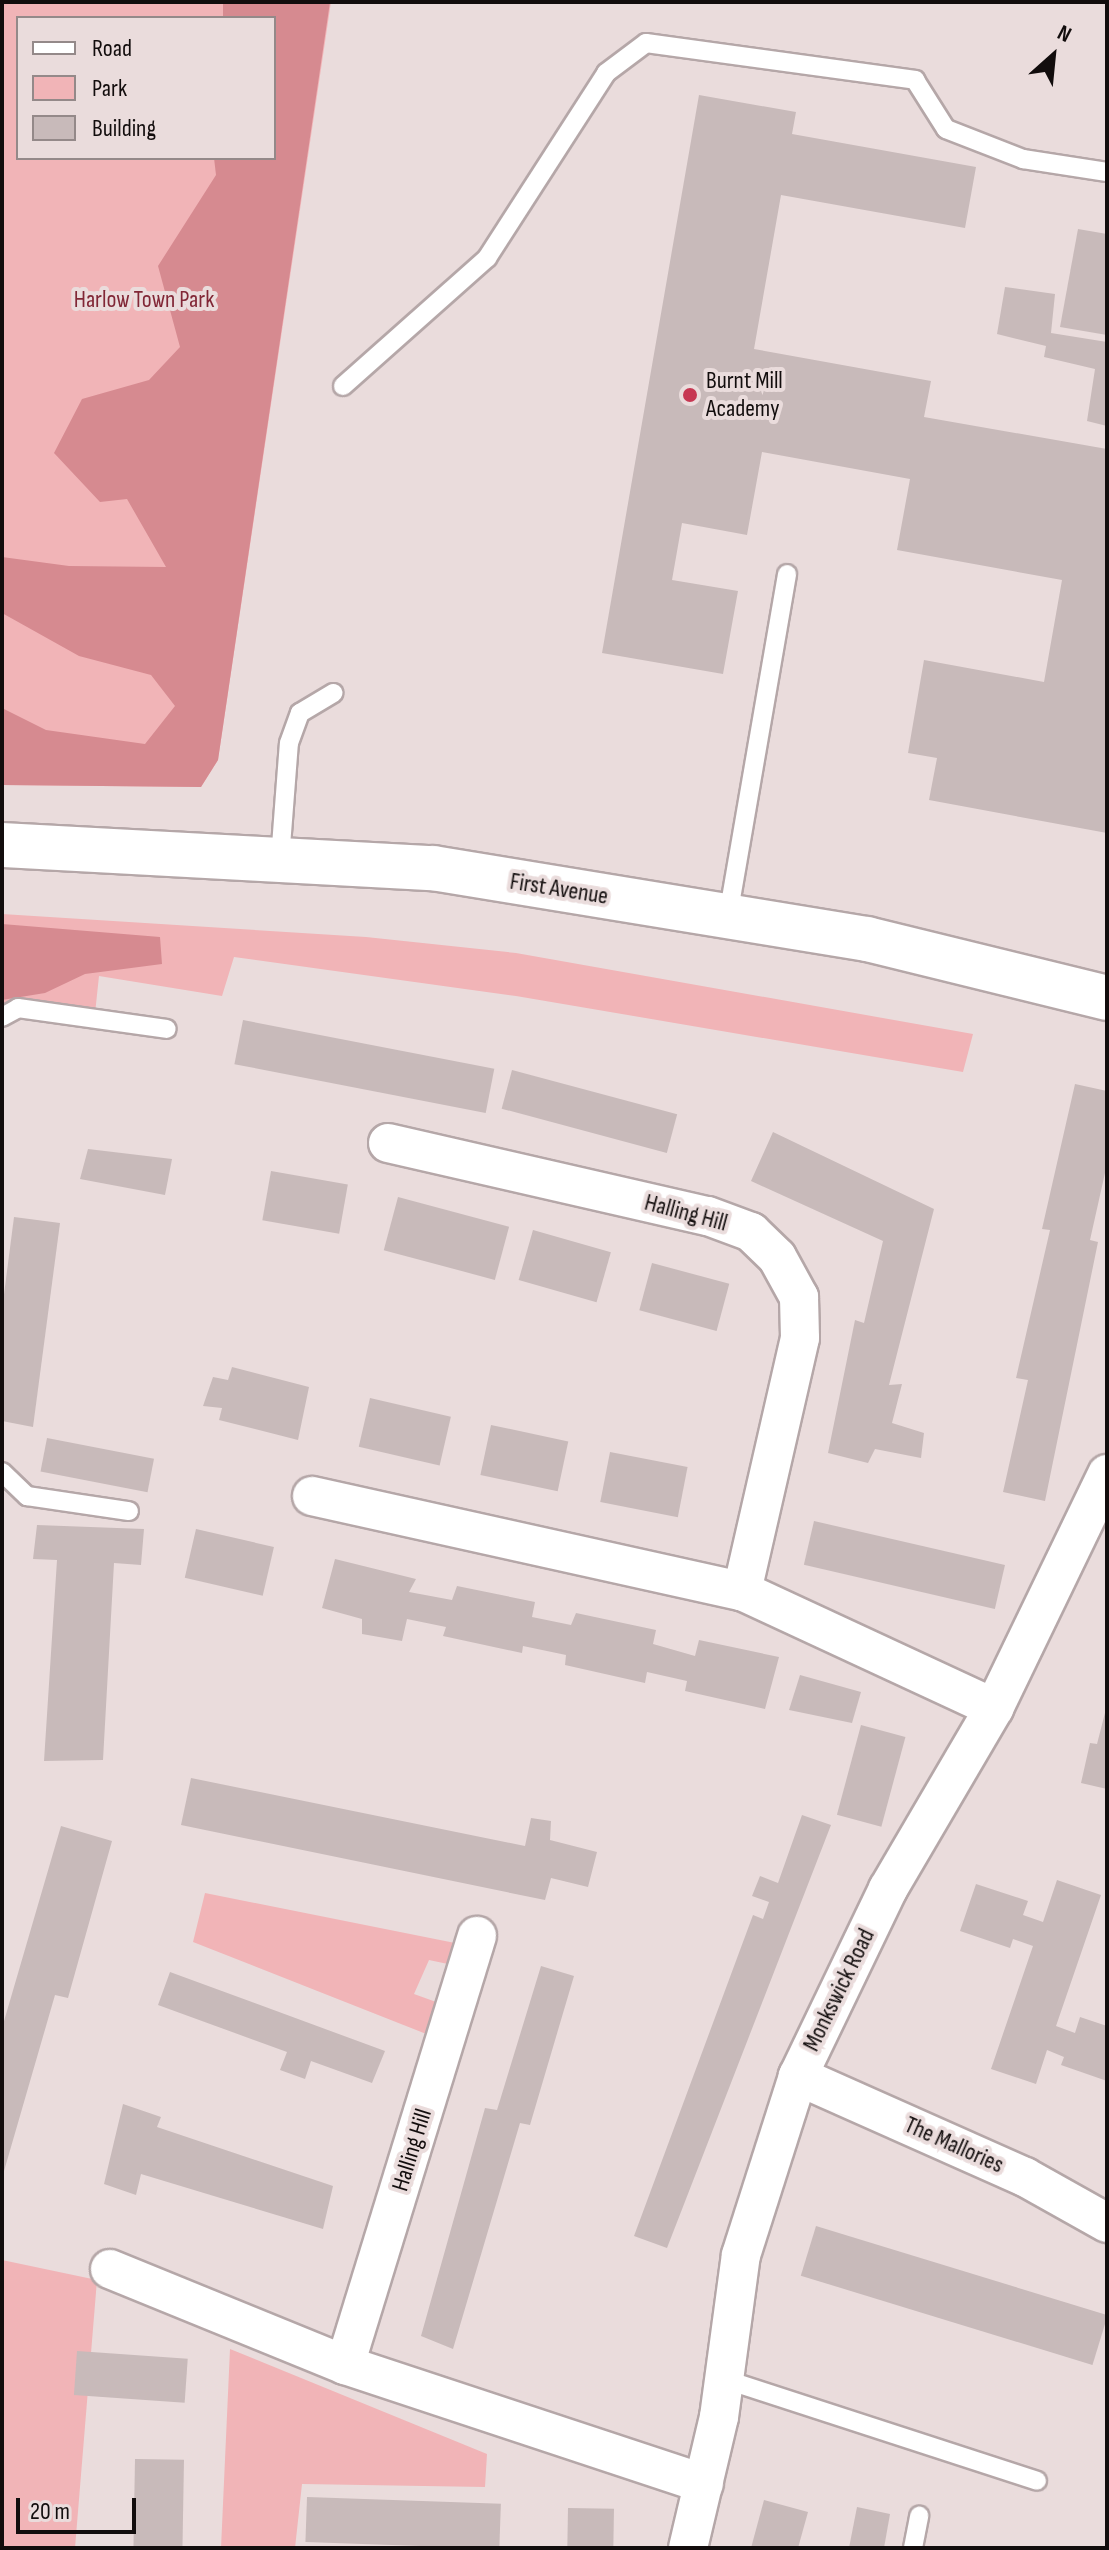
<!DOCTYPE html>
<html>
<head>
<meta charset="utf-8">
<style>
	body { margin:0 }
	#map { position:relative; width:1109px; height:2550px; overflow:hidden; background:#eadcdc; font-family:"Sofia Sans Condensed",sans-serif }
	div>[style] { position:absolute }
	.green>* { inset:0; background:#f1b4b7 }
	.forest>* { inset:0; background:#d68a90 }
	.building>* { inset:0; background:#c8baba; transform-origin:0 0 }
	.roads { filter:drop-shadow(2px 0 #b5a7a8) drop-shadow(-2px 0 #b5a7a8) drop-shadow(0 2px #b5a7a8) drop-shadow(0 -2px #b5a7a8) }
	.service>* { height:18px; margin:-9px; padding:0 9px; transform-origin:9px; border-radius:9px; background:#fff }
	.minor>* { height:38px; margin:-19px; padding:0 19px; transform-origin:19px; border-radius:19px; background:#fff }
	.tertiary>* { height:44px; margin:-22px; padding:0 22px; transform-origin:22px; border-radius:22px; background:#fff }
	.dots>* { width:22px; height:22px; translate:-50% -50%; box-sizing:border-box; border:4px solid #eadcdc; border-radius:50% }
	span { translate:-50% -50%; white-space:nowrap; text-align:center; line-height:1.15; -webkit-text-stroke:8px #eadcdc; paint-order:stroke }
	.park-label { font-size:24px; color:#812736 }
	.poi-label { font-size:24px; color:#120d0d }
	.left { translate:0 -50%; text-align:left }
	.street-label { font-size:24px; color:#120d0d }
	.frame { position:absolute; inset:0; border:4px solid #120d0d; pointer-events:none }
	.legend { position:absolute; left:16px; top:16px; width:260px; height:144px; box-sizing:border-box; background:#eadcdc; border:2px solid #948989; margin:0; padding:10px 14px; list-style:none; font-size:24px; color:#120d0d }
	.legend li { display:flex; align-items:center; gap:16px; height:40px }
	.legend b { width:40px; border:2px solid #948989 }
	.north { position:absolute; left:1013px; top:16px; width:80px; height:80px; -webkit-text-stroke:6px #eadcdc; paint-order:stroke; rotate:27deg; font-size:22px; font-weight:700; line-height:32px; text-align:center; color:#120d0d }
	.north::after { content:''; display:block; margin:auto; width:28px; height:36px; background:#120d0d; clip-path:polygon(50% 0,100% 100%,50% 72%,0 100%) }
	.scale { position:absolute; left:16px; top:2498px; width:120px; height:36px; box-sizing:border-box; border:4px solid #120d0d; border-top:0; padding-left:10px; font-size:24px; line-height:28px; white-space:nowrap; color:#120d0d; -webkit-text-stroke:6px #eadcdc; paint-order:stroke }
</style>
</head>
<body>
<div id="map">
	<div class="green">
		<i style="clip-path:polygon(evenodd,2px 2px,331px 2px,218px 760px,201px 787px,2px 785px,2px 2px,18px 18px,274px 18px,274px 158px,18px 158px,18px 18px)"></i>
		<i style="clip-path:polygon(2px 914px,366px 937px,516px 953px,973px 1034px,963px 1072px,516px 996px,234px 957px,222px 996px,99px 976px,94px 1023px,24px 1015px,2px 1029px)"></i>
		<i style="clip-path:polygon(205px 1893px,465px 1945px,462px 1967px,429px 1960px,414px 1994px,450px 2007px,439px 2039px,193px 1942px)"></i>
		<i style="clip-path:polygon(2px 2260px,97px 2280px,75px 2548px,2px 2548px)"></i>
		<i style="clip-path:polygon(230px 2349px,487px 2454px,485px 2487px,302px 2484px,295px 2548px,221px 2548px)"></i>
	</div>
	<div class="forest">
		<i style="clip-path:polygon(223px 2px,330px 2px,218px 760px,201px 787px,2px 785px,2px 708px,46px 730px,145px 744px,175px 706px,151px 675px,79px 656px,2px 613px,2px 557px,69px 566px,166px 567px,127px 499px,100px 502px,54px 453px,82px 399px,149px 380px,180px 347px,158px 266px,216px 175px,214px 158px,274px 158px,274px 18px,223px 18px)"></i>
		<i style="clip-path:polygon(2px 924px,160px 937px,162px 964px,85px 974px,45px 993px,2px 1000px)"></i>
	</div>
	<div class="building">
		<i style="clip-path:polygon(699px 95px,796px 112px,792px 134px,976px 167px,965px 228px,781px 195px,754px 349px,931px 381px,924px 417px,1107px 449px,1107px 833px,929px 800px,937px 758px,908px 753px,924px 660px,1044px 682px,1062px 580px,897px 550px,910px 479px,762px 452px,747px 535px,682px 523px,672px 580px,738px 591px,723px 674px,602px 653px)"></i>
		<i style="clip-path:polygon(1078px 229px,1107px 234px,1107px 335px,1060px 327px)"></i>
		<i style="clip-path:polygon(1005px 287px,1055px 294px,1051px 333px,1107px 342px,1107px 426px,1087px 421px,1095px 369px,1044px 357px,1046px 346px,997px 334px)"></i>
		<i style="left:243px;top:1020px;width:256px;height:45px;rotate:11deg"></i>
		<i style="left:512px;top:1070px;width:171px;height:40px;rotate:15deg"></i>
		<i style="clip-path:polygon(1075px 1084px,1107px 1091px,1107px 1164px,1090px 1240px,1098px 1242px,1045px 1501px,1003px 1492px,1028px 1380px,1016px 1378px,1050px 1230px,1042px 1229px)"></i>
		<i style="clip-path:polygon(773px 1132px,934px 1209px,889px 1385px,902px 1384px,892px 1423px,924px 1433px,921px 1458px,875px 1449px,868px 1463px,828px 1453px,855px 1320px,864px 1323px,883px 1241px,751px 1181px)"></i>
		<i style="clip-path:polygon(88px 1149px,172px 1159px,165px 1195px,80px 1179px)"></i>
		<i style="left:271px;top:1171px;width:78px;height:50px;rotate:10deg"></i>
		<i style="left:398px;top:1197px;width:115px;height:55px;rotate:15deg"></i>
		<i style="clip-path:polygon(14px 1217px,60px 1223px,33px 1427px,2px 1421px,2px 1310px)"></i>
		<i style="left:533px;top:1230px;width:81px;height:52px;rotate:16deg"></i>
		<i style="left:652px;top:1263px;width:80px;height:49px;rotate:15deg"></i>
		<i style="clip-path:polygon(232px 1367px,309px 1387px,298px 1440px,219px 1420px,222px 1408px,203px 1406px,213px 1377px,228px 1380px)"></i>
		<i style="left:370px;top:1398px;width:83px;height:50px;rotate:13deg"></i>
		<i style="left:491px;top:1425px;width:79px;height:51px;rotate:12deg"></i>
		<i style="left:47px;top:1438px;width:109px;height:34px;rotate:11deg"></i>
		<i style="left:610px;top:1452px;width:79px;height:51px;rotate:11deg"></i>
		<i style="left:814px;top:1521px;width:196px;height:45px;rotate:13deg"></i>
		<i style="clip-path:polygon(37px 1525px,144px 1529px,141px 1565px,114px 1563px,103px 1760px,44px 1761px,57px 1560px,33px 1559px)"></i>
		<i style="left:196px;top:1529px;width:80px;height:50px;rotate:13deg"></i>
		<i style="clip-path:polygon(335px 1559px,416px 1579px,409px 1592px,452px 1600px,457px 1586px,535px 1602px,532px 1617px,571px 1625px,576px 1613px,656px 1630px,653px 1644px,695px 1656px,699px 1640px,779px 1657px,765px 1709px,685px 1691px,687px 1681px,647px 1672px,645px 1683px,565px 1665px,566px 1655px,523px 1646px,522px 1653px,443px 1636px,446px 1627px,407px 1619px,402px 1641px,362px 1634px,362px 1619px,322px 1608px)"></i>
		<i style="clip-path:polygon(800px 1675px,861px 1692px,852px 1723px,789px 1710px)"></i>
		<i style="clip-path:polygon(1107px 1705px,1107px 1789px,1081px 1783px,1090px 1743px,1097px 1744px)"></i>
		<i style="left:861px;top:1725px;width:46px;height:93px;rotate:15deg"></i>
		<i style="clip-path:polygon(191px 1778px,525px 1846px,531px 1818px,551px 1821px,550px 1840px,597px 1852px,588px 1887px,551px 1878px,545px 1900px,181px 1825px)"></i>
		<i style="clip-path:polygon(802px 1815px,831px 1825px,667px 2248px,634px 2236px,753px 1915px,763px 1919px,769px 1902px,752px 1896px,760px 1876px,778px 1883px)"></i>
		<i style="clip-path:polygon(61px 1826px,112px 1841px,68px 1998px,55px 1995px,2px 2178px,2px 2028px)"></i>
		<i style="clip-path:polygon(1057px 1880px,1101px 1895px,1056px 2026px,1075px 2033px,1080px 2017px,1107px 2026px,1107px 2081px,1061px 2065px,1064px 2057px,1047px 2050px,1036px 2084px,991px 2069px,1033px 1946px,1013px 1939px,1010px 1948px,960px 1931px,976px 1884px,1028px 1901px,1023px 1915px,1043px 1922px)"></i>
		<i style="clip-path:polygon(541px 1966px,574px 1976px,530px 2125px,520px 2123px,453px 2349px,421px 2336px,485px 2108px,497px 2110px)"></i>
		<i style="clip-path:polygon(170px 1972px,385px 2051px,372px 2083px,311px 2061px,305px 2079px,280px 2070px,287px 2052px,158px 2005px)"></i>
		<i style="clip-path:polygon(123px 2104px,161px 2117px,157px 2127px,333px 2186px,323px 2229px,141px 2174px,136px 2195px,104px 2184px)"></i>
		<i style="left:816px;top:2226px;width:305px;height:52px;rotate:17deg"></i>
		<i style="left:77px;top:2351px;width:111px;height:44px;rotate:4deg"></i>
		<i style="left:135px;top:2459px;width:49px;height:89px;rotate:1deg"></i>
		<i style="left:307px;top:2497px;width:194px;height:45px;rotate:2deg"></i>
		<i style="clip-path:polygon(764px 2500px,808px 2512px,798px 2548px,751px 2548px)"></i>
		<i style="clip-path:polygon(857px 2507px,890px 2514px,884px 2548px,849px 2548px)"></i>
		<i style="left:568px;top:2508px;width:46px;height:40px;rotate:1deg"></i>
	</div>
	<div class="roads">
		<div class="service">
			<i style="left:343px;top:386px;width:193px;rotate:-41.6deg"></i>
			<i style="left:487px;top:258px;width:220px;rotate:-57.2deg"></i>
			<i style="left:606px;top:73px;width:50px;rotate:-36.9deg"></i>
			<i style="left:646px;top:43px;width:272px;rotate:7.8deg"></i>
			<i style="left:915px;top:80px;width:58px;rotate:57.7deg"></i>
			<i style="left:946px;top:129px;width:83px;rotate:21.3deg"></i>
			<i style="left:1023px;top:159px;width:85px;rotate:8.8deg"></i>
			<i style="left:280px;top:859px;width:116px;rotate:-85.6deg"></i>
			<i style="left:289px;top:743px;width:32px;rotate:-70deg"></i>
			<i style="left:300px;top:713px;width:39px;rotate:-31deg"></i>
			<i style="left:728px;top:916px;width:347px;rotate:-80.2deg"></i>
			<i style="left:2px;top:1017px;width:18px;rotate:-29deg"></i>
			<i style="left:18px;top:1008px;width:150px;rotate:8deg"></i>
			<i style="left:2px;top:1472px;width:35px;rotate:44deg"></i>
			<i style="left:27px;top:1496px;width:103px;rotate:8.4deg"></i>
			<i style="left:724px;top:2379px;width:329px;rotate:18deg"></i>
			<i style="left:913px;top:2548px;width:33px;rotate:-79deg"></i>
		</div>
		<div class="minor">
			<i style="left:388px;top:1143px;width:328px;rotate:12.9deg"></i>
			<i style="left:708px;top:1216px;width:46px;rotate:20.4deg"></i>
			<i style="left:751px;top:1232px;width:36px;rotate:44deg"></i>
			<i style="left:777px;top:1257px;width:46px;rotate:61.2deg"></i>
			<i style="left:799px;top:1297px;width:41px;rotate:88.6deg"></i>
			<i style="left:800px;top:1338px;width:260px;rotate:102.9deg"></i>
			<i style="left:312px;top:1496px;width:440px;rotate:12.5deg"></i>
			<i style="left:742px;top:1591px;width:278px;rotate:24.9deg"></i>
			<i style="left:798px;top:2076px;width:248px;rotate:24deg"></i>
			<i style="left:1025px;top:2177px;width:94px;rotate:29.3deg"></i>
			<i style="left:110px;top:2269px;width:254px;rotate:22.2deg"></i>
			<i style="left:345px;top:2365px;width:378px;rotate:18.3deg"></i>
			<i style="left:345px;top:2365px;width:449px;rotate:-72.9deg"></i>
			<i style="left:688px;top:2548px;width:135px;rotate:-76.7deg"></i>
			<i style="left:719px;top:2417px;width:163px;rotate:-82.3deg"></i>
			<i style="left:741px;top:2255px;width:188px;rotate:-72.3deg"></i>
			<i style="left:798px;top:2076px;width:208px;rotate:-64.3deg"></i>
			<i style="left:888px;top:1889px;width:210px;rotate:-59.6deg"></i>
			<i style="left:994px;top:1708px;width:260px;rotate:-64.2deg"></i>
		</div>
		<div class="tertiary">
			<i style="left:2px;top:845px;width:432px;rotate:3.1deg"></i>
			<i style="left:433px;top:868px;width:440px;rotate:9.3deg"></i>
			<i style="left:867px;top:939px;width:247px;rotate:13.8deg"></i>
		</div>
	</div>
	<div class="dots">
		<i style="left:690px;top:395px;background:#c73752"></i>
	</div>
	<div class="park-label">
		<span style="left:144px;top:300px">Harlow Town Park</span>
	</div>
	<div class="poi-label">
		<span class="left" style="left:706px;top:395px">Burnt Mill<br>Academy</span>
	</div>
	<div class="street-label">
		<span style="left:559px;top:889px;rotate:9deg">First Avenue</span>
		<span style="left:686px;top:1213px;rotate:15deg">Halling Hill</span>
		<span style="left:839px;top:1990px;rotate:-64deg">Monkswick Road</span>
		<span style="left:954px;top:2145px;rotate:24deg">The Mallories</span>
		<span style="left:412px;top:2150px;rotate:-73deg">Halling Hill</span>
	</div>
	<div class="frame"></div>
	<ul class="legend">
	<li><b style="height:10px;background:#fff"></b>Road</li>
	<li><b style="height:22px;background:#f1b4b7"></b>Park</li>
	<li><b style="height:22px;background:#c8baba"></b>Building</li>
	</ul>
	<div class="north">N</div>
	<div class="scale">20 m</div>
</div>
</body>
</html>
